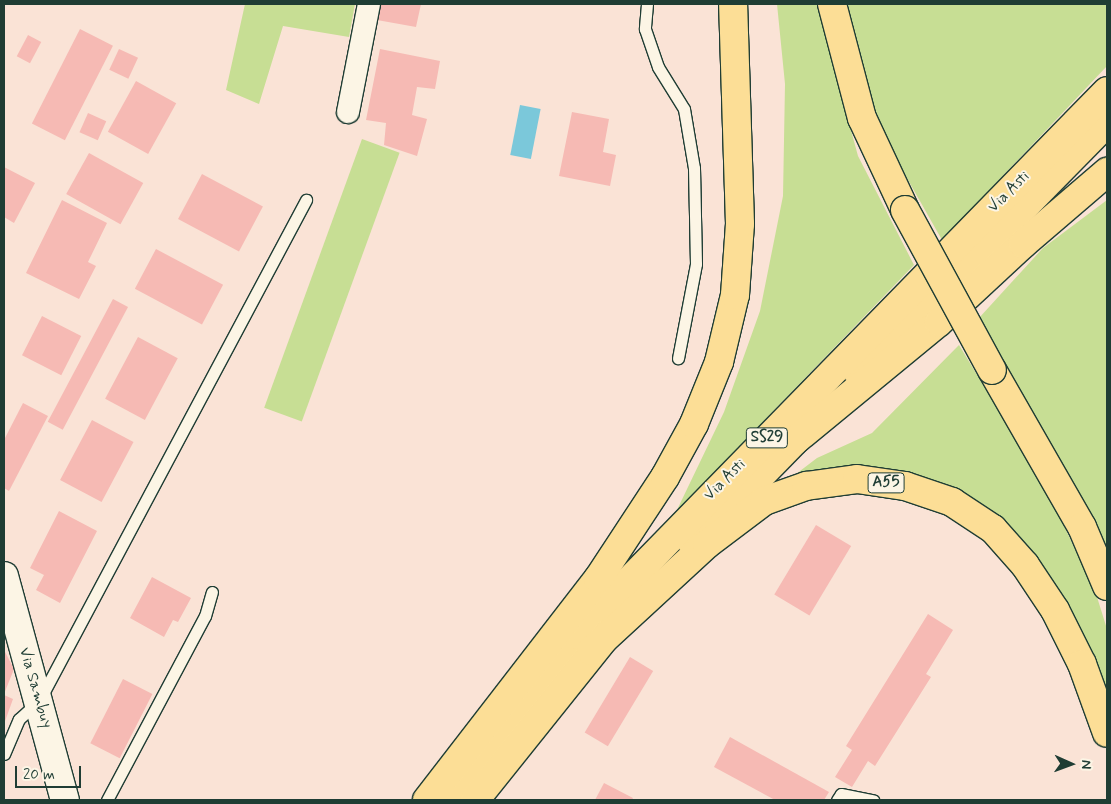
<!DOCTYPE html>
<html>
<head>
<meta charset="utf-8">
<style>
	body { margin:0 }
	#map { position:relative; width:1111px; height:804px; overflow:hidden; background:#fae3d6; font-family:Mynerve,sans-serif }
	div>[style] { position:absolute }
	.green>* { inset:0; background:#c7de94; transform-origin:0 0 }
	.water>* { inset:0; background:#7bc8da; transform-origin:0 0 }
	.building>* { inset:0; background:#f6bab4; transform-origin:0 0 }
	.roads { filter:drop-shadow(1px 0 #1f3d34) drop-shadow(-1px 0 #1f3d34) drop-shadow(0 1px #1f3d34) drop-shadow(0 -1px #1f3d34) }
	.lane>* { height:11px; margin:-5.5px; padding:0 5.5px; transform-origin:5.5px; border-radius:5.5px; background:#fcf5e5 }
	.street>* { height:22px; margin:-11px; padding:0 11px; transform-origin:11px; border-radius:11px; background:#fcf5e5 }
	.secondary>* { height:28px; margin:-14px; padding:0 14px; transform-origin:14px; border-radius:14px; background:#fcf5e5 }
	.primary>* { height:28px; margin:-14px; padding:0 14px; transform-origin:14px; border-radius:14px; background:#fcde96 }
	.highway>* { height:28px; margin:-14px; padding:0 14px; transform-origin:14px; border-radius:14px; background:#fcde96 }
	.bridges { filter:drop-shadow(1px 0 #1f3d34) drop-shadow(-1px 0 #1f3d34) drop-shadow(0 1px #1f3d34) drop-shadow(0 -1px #1f3d34) }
	.highway-bridge>* { height:28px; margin:-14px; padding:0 14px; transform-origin:14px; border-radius:14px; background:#fcde96 }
	span { translate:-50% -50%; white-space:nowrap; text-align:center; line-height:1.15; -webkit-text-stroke:4px #fcf5e5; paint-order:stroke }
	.shield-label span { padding:1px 4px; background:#fcf5e5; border:1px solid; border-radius:4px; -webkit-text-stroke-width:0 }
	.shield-label { font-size:15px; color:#1f3d34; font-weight:700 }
	.street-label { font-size:16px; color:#1f3d34 }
	.frame { position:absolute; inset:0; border:5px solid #1f3d34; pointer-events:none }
	.north { position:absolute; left:1046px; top:739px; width:50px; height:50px; -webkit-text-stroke:4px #fcf5e5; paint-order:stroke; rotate:92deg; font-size:14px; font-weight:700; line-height:20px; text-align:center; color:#1f3d34 }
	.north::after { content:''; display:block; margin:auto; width:18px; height:22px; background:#1f3d34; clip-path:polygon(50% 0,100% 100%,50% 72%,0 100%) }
	.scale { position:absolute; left:15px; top:766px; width:66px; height:22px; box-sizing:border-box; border:2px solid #1f3d34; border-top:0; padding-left:6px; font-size:15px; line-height:18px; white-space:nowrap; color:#1f3d34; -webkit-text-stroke:4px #fcf5e5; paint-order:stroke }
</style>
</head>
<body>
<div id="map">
	<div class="green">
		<i style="clip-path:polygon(245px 4px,355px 4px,349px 37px,283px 26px,259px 104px,226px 90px)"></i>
		<i style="clip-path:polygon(777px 4px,824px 4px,828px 46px,858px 156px,914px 265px,676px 512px,724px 412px,760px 311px,783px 196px,785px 84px)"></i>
		<i style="clip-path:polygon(845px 4px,1107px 4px,1107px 66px,942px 240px,878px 127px)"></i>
		<i style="left:362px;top:139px;width:40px;height:286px;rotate:20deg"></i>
		<i style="clip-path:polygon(1107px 200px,1107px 558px,1050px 444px,979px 318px,1043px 248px)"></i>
		<i style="clip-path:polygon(959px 345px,1050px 495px,1097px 597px,1107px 629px,1107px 702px,1084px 643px,1018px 535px,950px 489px,882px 468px,824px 476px,779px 487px,817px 458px,872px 433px)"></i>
	</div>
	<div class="water">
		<i style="left:520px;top:105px;width:21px;height:51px;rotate:11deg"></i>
	</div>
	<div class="building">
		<i style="clip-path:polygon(380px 4px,421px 4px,416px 27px,377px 20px)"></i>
		<i style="left:80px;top:29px;width:37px;height:106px;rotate:27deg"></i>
		<i style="left:28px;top:35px;width:15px;height:24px;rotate:28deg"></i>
		<i style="left:119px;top:49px;width:21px;height:23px;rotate:25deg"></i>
		<i style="clip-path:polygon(380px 49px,440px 61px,435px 89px,417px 87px,412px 115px,427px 119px,417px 156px,384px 145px,386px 123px,366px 120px)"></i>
		<i style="left:136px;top:81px;width:46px;height:58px;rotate:29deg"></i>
		<i style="clip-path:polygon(572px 112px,609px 119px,603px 152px,616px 155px,610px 186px,559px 176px)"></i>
		<i style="left:88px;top:113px;width:20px;height:21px;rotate:24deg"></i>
		<i style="left:89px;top:153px;width:62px;height:47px;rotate:29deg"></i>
		<i style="clip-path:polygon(4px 167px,35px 183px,14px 223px,4px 217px)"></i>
		<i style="left:202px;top:174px;width:69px;height:51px;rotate:28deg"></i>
		<i style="clip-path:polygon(62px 200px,107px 223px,88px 262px,96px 266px,79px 299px,26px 273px)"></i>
		<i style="left:156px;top:249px;width:76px;height:45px;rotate:28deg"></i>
		<i style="left:113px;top:299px;width:17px;height:139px;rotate:28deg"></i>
		<i style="left:42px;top:316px;width:44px;height:44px;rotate:27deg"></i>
		<i style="left:138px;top:337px;width:45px;height:70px;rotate:28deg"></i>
		<i style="clip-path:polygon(23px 403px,48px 416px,9px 491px,4px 488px,4px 440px)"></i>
		<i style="left:92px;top:420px;width:47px;height:68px;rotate:28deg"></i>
		<i style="clip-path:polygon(59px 511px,97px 531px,60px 603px,36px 590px,44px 575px,30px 568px)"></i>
		<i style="left:816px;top:525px;width:41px;height:81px;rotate:31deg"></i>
		<i style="clip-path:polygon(152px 577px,191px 598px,178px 622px,173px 620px,164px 637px,130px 618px)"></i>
		<i style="clip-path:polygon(928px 614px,953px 630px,926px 674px,931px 677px,875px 766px,868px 761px,852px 787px,835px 777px,852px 750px,846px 746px)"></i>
		<i style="clip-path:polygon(4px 650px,14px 669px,4px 694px)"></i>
		<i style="left:630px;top:657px;width:27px;height:88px;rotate:31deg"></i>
		<i style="left:123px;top:679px;width:33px;height:72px;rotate:27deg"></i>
		<i style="clip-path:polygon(4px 695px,13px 699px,4px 724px)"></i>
		<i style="clip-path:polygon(730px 737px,829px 792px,824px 800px,775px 800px,714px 767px)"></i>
		<i style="clip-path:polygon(604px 783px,633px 798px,632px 800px,595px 800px)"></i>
	</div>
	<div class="roads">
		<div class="lane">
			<i style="left:647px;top:4px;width:25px;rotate:95deg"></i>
			<i style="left:645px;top:29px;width:40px;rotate:71.1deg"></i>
			<i style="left:658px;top:67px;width:49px;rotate:58.2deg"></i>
			<i style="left:684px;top:109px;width:60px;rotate:80.4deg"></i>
			<i style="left:694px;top:168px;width:96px;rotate:88.8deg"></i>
			<i style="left:696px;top:264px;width:96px;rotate:100.8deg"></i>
			<i style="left:4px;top:754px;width:38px;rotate:-67deg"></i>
			<i style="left:19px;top:719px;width:27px;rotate:-42deg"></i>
			<i style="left:39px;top:701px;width:568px;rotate:-61.95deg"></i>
			<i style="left:107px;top:800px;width:208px;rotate:-62deg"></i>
			<i style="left:205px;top:616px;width:25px;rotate:-74deg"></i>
			<i style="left:837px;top:800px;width:7px;rotate:-56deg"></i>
			<i style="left:841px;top:794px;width:33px;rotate:11deg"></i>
		</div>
		<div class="street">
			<i style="left:348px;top:112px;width:110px;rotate:-79deg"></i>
		</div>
		<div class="secondary">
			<i style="left:4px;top:576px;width:232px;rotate:74.8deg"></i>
		</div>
		<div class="primary">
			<i style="left:859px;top:375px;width:354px;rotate:-45.5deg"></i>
			<i style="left:693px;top:545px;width:168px;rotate:-45.7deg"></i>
			<i style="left:445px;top:800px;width:211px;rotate:-51.6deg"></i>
			<i style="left:576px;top:635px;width:760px;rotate:-45.69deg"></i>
			<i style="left:475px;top:800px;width:213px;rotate:-51.3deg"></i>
		</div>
		<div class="highway">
			<i style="left:832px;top:4px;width:118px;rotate:75.3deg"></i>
			<i style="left:862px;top:118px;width:102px;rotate:64.9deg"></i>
			<i style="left:992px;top:370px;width:181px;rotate:60.2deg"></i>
			<i style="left:1082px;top:527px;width:64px;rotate:67deg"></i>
			<i style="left:793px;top:442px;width:189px;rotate:-39.4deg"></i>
			<i style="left:939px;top:322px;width:115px;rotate:-42.9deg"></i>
			<i style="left:1023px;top:244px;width:111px;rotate:-40.6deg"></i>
			<i style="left:591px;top:651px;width:158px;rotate:-42.7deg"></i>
			<i style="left:707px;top:544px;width:71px;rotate:-37deg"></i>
			<i style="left:764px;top:501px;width:45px;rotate:-19.7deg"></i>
			<i style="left:806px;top:486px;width:51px;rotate:-7.8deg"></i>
			<i style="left:857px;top:479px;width:49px;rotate:8.3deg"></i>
			<i style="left:905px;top:486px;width:50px;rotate:18.8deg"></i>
			<i style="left:952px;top:502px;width:49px;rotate:33.4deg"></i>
			<i style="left:993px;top:529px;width:48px;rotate:48.4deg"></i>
			<i style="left:1025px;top:565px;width:54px;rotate:56.3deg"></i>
			<i style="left:1055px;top:610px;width:60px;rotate:63.4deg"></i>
			<i style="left:1082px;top:664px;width:73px;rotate:70.1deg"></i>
			<i style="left:427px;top:800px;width:279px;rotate:-52.3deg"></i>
			<i style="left:598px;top:579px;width:122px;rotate:-56.7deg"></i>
			<i style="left:665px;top:477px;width:60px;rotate:-61.3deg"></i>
			<i style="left:694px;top:424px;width:67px;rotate:-68deg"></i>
			<i style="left:719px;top:362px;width:69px;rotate:-76.6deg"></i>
			<i style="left:735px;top:295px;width:71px;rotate:-86deg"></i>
			<i style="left:740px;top:224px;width:220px;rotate:-91.8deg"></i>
		</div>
	</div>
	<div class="bridges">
		<div class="highway-bridge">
			<i style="left:905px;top:210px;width:182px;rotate:61.5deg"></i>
		</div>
	</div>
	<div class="shield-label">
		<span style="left:767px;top:438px">SS29</span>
		<span style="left:886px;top:483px">A55</span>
	</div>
	<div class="street-label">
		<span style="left:1009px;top:192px;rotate:-45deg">Via Asti</span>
		<span style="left:725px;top:480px;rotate:-45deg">Via Asti</span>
		<span style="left:35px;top:688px;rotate:74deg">Via Sambuy</span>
	</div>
	<div class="frame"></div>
	<div class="north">N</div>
	<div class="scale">20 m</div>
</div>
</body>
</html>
